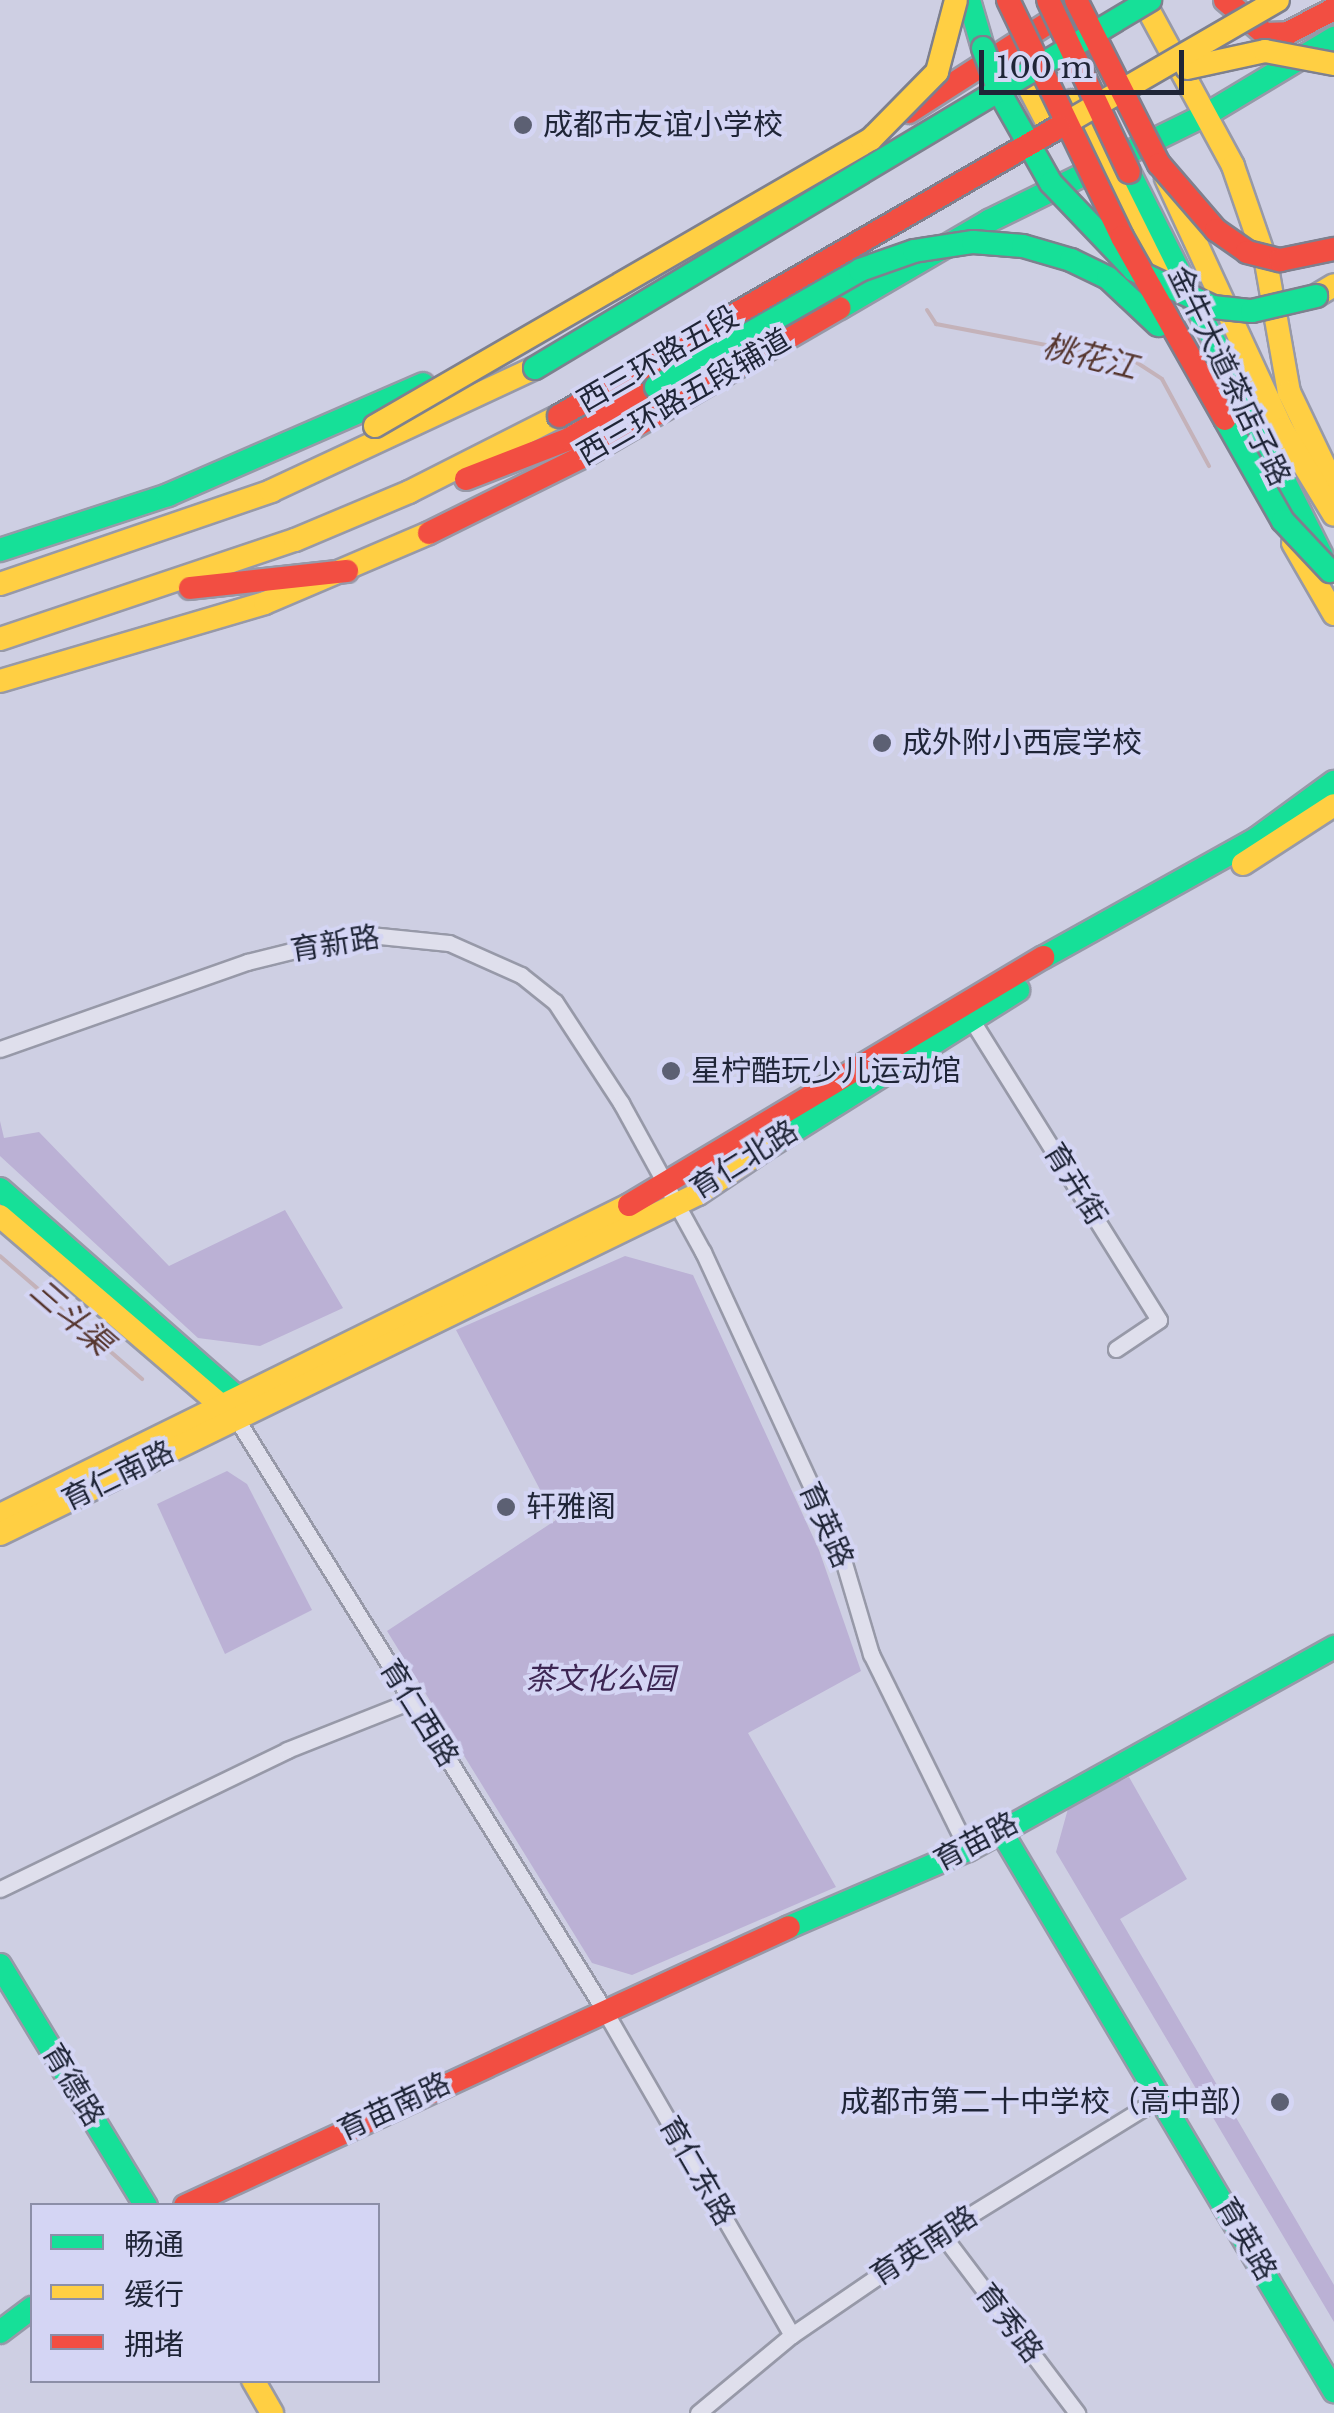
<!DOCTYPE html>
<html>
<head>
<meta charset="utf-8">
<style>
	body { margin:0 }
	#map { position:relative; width:1334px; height:2413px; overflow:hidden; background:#cecfe3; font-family:"Libre Baskerville","Noto Sans SC",serif }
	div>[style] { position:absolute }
	.green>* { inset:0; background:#bbb1d5 }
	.stream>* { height:4px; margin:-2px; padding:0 2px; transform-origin:2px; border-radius:2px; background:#c4b2b9 }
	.roads { filter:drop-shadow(2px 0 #9799a8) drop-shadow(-2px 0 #9799a8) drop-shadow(0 2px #9799a8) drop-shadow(0 -2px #9799a8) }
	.street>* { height:15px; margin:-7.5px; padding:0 7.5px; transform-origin:7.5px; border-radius:7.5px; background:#dfdfec }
	.fast>* { height:22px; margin:-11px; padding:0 11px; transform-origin:11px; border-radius:11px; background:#16e098 }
	.slow>* { height:22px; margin:-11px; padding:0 11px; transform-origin:11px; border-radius:11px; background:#ffcf43 }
	.jam>* { height:22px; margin:-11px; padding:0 11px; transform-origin:11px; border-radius:11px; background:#f24e42 }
	.bridges { filter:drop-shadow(2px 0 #7e808e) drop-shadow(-2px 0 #7e808e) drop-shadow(0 2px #7e808e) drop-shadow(0 -2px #7e808e) }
	.fast-bridge>* { height:22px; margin:-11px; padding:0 11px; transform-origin:11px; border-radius:11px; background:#16e098 }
	.slow-bridge>* { height:22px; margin:-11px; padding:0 11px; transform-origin:11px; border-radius:11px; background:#ffcf43 }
	.jam-bridge>* { height:22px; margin:-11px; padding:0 11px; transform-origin:11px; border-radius:11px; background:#f24e42 }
	.dots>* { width:28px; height:28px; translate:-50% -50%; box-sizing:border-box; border:5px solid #d4d5f4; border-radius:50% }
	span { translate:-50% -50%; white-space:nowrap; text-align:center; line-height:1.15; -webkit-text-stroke:8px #d4d5f4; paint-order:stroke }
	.poi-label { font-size:30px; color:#1f2537 }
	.left { translate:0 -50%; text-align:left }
	.right { translate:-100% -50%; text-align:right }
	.street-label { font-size:30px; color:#1f2537 }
	.park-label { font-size:30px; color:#3d2653; font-style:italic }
	.water-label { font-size:32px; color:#56362f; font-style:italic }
	.legend { position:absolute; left:30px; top:2203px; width:350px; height:180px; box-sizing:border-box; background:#d4d5f4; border:2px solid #8c8fa8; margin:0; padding:12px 18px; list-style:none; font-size:30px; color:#1f2537 }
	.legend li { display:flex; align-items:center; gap:20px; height:50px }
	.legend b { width:50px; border:2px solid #8c8fa8 }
	.scale { position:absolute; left:979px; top:50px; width:205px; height:45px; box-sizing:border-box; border:5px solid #1f2537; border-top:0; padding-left:12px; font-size:30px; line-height:35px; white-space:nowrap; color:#1f2537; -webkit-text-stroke:8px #d4d5f4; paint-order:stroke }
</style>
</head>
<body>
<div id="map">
	<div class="green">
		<i style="clip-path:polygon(0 1121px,4px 1138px,39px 1132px,169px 1266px,285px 1210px,343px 1308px,260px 1346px,198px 1338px,0 1156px)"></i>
		<i style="clip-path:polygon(625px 1256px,693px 1275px,819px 1550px,861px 1671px,748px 1733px,836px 1887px,632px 1975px,592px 1963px,387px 1631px,556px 1520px,456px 1330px)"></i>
		<i style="clip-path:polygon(227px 1471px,247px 1484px,312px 1610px,225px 1654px,157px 1504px)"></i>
		<i style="clip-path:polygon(1129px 1777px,1187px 1879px,1120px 1919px,1334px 2285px,1334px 2322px,1056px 1852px,1069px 1805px)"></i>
	</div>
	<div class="stream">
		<i style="left:927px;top:310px;width:17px;rotate:57deg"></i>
		<i style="left:936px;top:324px;width:204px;rotate:10.8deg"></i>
		<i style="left:1136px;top:362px;width:31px;rotate:33deg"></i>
		<i style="left:1162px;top:379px;width:99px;rotate:61.6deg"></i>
		<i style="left:0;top:1256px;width:188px;rotate:40.9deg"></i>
	</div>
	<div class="roads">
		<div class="street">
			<i style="left:966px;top:1011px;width:364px;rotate:58deg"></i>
			<i style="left:1159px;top:1320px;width:52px;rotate:146deg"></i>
			<i style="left:0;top:1049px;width:262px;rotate:-19.4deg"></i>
			<i style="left:247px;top:962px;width:116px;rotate:-13.9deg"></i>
			<i style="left:360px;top:934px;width:89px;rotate:5.8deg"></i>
			<i style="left:449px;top:943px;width:79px;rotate:24deg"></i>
			<i style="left:521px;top:975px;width:43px;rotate:38.5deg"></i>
			<i style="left:555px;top:1002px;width:121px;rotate:56.8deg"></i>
			<i style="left:621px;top:1103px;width:170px;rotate:61.2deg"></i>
			<i style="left:703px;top:1252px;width:324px;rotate:65.2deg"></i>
			<i style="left:839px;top:1546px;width:113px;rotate:73.5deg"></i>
			<i style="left:871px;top:1654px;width:219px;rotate:63.7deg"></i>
			<i style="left:236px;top:1418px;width:695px;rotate:58.12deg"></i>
			<i style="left:603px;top:2008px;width:378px;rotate:60deg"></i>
			<i style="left:0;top:1889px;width:319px;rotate:-25.8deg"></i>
			<i style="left:287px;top:1750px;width:133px;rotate:-21.6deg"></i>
			<i style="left:941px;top:2233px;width:226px;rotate:52.9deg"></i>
			<i style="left:698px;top:2413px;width:122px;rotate:-39.7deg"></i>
			<i style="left:792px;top:2335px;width:181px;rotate:-34.4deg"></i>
			<i style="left:941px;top:2233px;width:261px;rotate:-31.7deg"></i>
		</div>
		<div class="fast">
			<i style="left:969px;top:0;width:50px;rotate:73.7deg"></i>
			<i style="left:1129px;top:172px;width:428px;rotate:63.3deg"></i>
			<i style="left:840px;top:308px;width:173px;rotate:-30.3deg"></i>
			<i style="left:989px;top:221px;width:245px;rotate:-26.1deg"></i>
			<i style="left:1209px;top:113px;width:146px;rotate:-31deg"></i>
			<i style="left:0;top:550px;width:177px;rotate:-18.1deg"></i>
			<i style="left:168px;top:495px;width:278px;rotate:-23.5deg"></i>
			<i style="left:1044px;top:957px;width:243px;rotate:-29.1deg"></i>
			<i style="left:1256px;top:839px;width:97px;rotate:-36.2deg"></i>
			<i style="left:765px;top:1149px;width:299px;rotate:-32.1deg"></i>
			<i style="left:0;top:1189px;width:317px;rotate:41.3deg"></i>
			<i style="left:238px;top:1398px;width:11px;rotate:95deg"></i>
			<i style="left:1001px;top:1831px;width:652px;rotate:59.26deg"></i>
			<i style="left:789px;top:1927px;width:195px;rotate:-23.3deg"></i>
			<i style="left:968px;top:1850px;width:419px;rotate:-29deg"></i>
			<i style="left:0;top:1965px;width:282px;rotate:58.8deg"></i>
			<i style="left:0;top:2332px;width:40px;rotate:-37deg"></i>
		</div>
		<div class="slow">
			<i style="left:1143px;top:0;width:189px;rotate:61.5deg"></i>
			<i style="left:1233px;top:166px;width:102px;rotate:71deg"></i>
			<i style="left:1266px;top:262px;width:132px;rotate:80deg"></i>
			<i style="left:1289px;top:392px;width:104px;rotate:64.4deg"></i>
			<i style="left:1008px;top:73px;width:18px;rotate:22deg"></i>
			<i style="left:1025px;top:80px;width:54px;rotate:62.5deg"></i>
			<i style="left:1072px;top:101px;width:198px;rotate:63.6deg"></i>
			<i style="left:1166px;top:178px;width:277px;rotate:65.2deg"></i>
			<i style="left:1282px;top:429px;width:100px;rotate:58.8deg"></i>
			<i style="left:1316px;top:296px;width:21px;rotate:-31deg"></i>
			<i style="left:1293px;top:543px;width:82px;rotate:60deg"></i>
			<i style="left:0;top:584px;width:287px;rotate:-18.9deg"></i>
			<i style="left:271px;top:491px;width:291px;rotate:-25deg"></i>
			<i style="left:0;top:639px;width:311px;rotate:-18.6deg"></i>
			<i style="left:295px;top:540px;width:124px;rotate:-22.8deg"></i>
			<i style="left:409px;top:492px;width:168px;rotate:-26.9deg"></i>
			<i style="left:0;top:681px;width:276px;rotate:-16.4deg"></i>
			<i style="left:265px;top:603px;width:178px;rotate:-23.1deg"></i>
			<i style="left:1243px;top:864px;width:108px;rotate:-33deg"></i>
			<i style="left:0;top:1216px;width:303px;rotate:40.6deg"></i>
			<i style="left:0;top:1515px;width:701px;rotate:-26.24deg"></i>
			<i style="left:0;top:1534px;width:776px;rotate:-25.97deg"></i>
			<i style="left:698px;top:1194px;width:81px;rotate:-33.9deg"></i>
			<i style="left:253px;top:2380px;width:38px;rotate:60deg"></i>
		</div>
		<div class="jam">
			<i style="left:1225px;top:0;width:52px;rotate:40.4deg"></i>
			<i style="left:1265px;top:34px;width:23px;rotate:-2deg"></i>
			<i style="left:1288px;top:33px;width:52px;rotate:-27.6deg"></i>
			<i style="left:909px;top:112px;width:188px;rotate:-32.6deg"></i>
			<i style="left:466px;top:479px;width:110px;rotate:-21.2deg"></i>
			<i style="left:569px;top:439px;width:101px;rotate:-30.9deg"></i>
			<i style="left:429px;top:533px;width:175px;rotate:-26.4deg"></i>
			<i style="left:586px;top:455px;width:293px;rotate:-30.1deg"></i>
			<i style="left:190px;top:588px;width:158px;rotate:-6.2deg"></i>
			<i style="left:629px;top:1205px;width:483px;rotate:-30.9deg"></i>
			<i style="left:185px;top:2206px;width:665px;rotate:-24.79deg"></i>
		</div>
	</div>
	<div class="bridges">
		<div class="fast-bridge">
			<i style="left:983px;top:48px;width:48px;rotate:69.3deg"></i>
			<i style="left:1000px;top:93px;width:103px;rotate:60.5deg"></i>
			<i style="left:1051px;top:183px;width:120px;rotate:46.3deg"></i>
			<i style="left:1134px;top:270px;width:87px;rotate:25.1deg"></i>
			<i style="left:1213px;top:307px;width:39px;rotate:6deg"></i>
			<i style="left:1252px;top:311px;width:66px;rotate:-13.2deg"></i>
			<i style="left:535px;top:368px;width:717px;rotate:-30.9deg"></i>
			<i style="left:656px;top:387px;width:235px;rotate:-29.8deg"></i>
			<i style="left:860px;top:270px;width:57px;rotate:-19.4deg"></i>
			<i style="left:914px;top:251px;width:60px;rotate:-8.7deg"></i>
			<i style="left:973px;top:242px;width:50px;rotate:4.6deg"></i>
			<i style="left:1023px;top:246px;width:50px;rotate:16.3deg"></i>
			<i style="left:1071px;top:260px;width:41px;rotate:25.9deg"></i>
			<i style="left:1108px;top:278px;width:69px;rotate:43.2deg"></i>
			<i style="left:1225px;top:419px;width:117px;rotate:60.4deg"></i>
			<i style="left:1283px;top:521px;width:69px;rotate:46.8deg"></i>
		</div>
		<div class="slow-bridge">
			<i style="left:1187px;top:68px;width:80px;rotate:-12.3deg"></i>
			<i style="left:1265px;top:51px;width:70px;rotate:10.7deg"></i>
			<i style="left:1059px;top:127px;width:253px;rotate:-30.1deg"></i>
			<i style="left:375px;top:426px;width:573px;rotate:-30.05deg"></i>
			<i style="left:871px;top:139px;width:94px;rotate:-45.4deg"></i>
			<i style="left:937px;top:72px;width:74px;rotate:-75.2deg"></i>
		</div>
		<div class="jam-bridge">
			<i style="left:1008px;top:0;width:263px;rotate:64.3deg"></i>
			<i style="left:1122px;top:237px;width:209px;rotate:60.5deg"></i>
			<i style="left:1048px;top:0;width:190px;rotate:64.8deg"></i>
			<i style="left:1076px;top:0;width:184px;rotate:63.2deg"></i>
			<i style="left:1159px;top:164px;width:87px;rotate:49.2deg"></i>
			<i style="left:1216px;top:230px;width:38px;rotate:35deg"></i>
			<i style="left:1247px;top:252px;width:34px;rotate:14deg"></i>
			<i style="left:1280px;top:260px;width:55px;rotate:-11.5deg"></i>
			<i style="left:559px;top:416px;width:578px;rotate:-30.03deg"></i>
		</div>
	</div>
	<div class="dots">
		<i style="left:523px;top:125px;background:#5c6073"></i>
		<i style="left:882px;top:743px;background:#5c6073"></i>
		<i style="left:671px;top:1071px;background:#5c6073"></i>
		<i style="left:506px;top:1507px;background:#5c6073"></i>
		<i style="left:1280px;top:2102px;background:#5c6073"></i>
	</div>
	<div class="poi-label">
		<span class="left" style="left:543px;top:125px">成都市友谊小学校</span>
		<span class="left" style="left:902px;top:743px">成外附小西宸学校</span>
		<span class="left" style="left:691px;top:1071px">星柠酷玩少儿运动馆</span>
		<span class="left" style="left:526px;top:1507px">轩雅阁</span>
		<span class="right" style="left:1260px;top:2102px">成都市第二十中学校（高中部）</span>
	</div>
	<div class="street-label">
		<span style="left:658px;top:359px;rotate:-30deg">西三环路五段</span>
		<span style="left:1229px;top:376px;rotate:64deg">金牛大道茶店子路</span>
		<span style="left:684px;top:397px;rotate:-30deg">西三环路五段辅道</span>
		<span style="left:335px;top:944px;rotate:-9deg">育新路</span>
		<span style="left:744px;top:1160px;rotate:-32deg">育仁北路</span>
		<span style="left:1075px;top:1184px;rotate:58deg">育卉街</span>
		<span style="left:118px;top:1476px;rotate:-26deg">育仁南路</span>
		<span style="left:826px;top:1525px;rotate:66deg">育英路</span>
		<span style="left:419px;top:1713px;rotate:58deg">育仁西路</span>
		<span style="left:976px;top:1842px;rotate:-28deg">育苗路</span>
		<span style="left:73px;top:2085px;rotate:59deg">育德路</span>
		<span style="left:394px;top:2107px;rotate:-25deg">育苗南路</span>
		<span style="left:697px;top:2171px;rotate:60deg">育仁东路</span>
		<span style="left:1246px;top:2239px;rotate:60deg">育英路</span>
		<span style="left:924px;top:2246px;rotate:-33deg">育英南路</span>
		<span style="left:1009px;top:2323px;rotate:53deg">育秀路</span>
	</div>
	<div class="park-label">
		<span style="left:600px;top:1679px">茶文化公园</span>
	</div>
	<div class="water-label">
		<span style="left:1090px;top:357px;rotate:14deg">桃花江</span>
		<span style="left:71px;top:1317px;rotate:41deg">三斗渠</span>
	</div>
	<ul class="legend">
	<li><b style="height:12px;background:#16e098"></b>畅通</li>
	<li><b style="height:12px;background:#ffcf43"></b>缓行</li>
	<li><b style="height:12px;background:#f24e42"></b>拥堵</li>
	</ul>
	<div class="scale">100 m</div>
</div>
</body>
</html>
